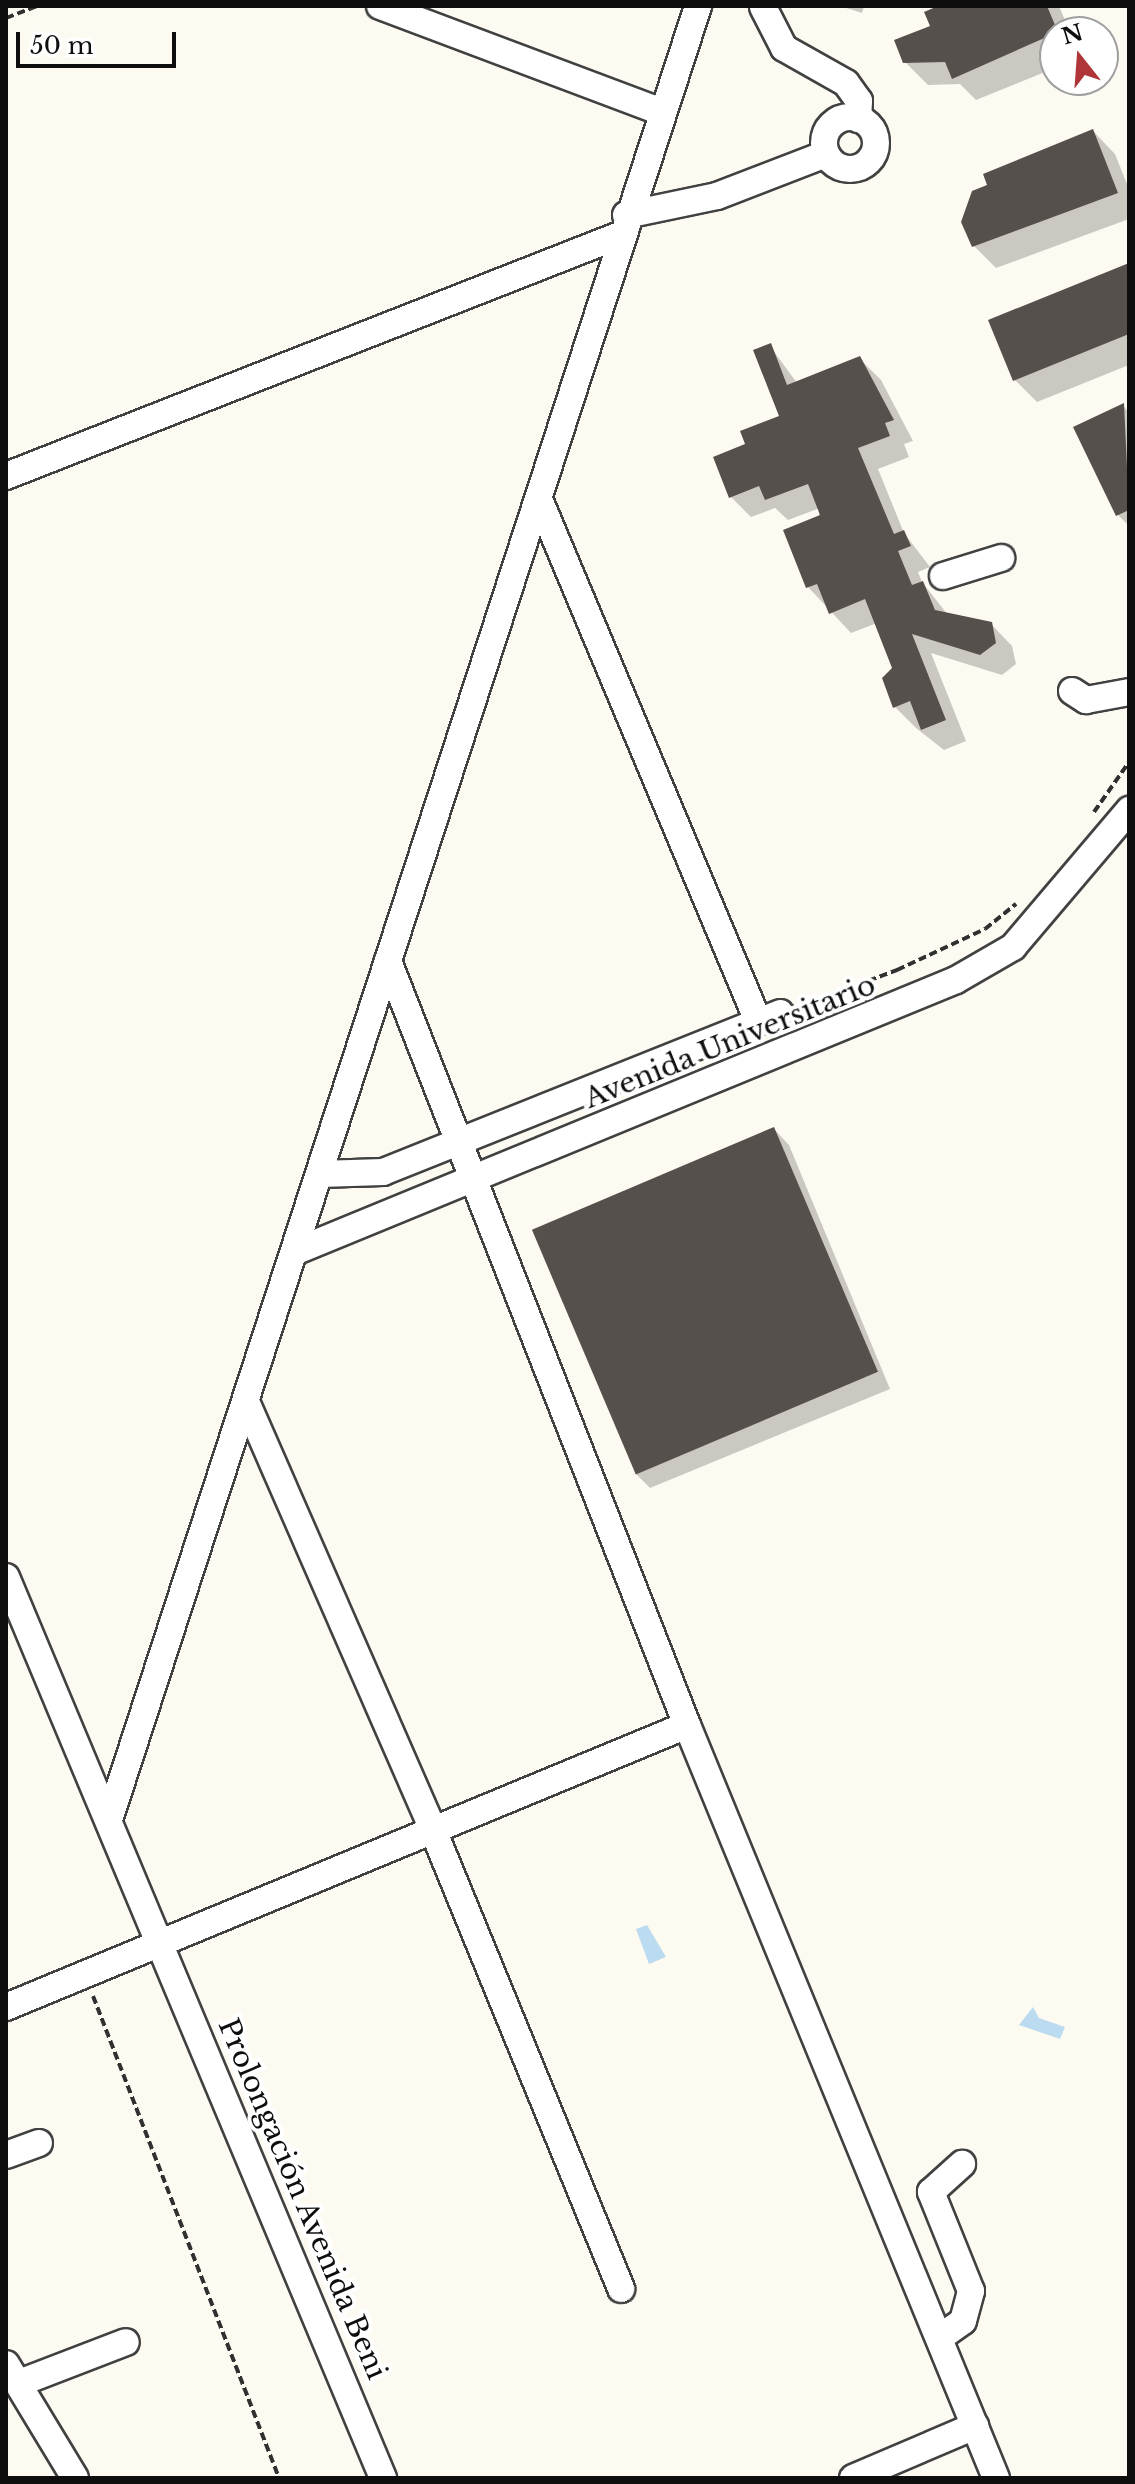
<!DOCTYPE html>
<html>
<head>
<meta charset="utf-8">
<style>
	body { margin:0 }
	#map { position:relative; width:1135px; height:2484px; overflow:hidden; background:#fdfbf1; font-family:"Libre Baskerville",serif }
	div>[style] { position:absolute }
	.water>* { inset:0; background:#bbdbf0 }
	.shadow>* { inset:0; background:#0003 }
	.building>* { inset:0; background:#56504c; transform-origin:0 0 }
	.path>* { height:4px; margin-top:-2px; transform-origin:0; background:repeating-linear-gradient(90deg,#303030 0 8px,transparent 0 12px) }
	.roads { filter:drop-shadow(2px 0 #414141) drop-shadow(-2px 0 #414141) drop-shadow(0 2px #414141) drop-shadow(0 -2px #414141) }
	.minor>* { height:26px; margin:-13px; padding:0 13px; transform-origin:13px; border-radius:13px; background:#fff }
	.minor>.ring { margin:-13px; padding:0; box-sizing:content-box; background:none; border:26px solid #fff; border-radius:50% }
	span { translate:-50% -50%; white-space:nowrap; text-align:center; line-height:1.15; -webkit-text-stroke:8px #fff; paint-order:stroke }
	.street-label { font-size:28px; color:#0e0e0e }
	.frame { position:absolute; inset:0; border:8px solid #0e0e0e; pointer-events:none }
	.north { position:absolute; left:1039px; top:16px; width:80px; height:80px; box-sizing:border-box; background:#fff; border:2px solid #9f9f9f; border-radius:50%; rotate:343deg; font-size:22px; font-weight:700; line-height:32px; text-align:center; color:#0e0e0e }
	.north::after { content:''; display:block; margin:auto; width:28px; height:36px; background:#af3539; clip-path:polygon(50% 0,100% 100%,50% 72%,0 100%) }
	.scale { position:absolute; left:16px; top:32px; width:160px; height:36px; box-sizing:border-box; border:4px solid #0e0e0e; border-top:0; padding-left:10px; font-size:24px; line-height:28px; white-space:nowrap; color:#0e0e0e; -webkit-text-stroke:6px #fff; paint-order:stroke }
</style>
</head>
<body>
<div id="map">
	<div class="water">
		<i style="clip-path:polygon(647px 1925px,666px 1957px,649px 1964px,636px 1929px)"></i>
		<i style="clip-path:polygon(1033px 2007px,1039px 2018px,1065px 2027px,1060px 2039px,1019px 2025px)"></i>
	</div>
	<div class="shadow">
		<i style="clip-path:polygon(840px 6px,864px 6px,862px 13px)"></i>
		<i style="clip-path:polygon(944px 6px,1059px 6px,1070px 32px,1055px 32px,1055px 68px,976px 100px,960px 84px,928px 85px,905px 62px)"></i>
		<i style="clip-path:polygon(1093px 131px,1115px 154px,1129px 189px,1129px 219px,996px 268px,974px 246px)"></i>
		<i style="clip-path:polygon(1129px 265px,1129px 365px,1037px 402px,1014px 379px)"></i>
		<i style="clip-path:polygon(770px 346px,797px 383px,860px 359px,881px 380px,913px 441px,904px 444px,909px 457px,878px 469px,904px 533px,930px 567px,918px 572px,922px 582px,948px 615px,991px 624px,1012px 646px,1016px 664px,1002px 675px,931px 653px,966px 741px,944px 750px,916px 728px,895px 707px,895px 669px,877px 623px,851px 633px,808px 587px,820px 508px,788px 520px,775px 508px,751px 517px,730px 496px,747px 446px,782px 417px)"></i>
		<i style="clip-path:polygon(1123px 406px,1129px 412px,1129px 526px,1118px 515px)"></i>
		<i style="clip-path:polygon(774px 1129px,789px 1145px,890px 1389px,650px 1488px,635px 1473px)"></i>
	</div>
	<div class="building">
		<i style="clip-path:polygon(938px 6px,1047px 6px,1058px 32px,952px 79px,945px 62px,903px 63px,894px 40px,930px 26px,924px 12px)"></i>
		<i style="clip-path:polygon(1093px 129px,1118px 193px,972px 247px,961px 222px,972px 191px,987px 185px,983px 174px)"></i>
		<i style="clip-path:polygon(1129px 263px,1129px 334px,1013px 381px,988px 320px)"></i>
		<i style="clip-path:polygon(771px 343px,787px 385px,860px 356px,894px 420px,885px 423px,890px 436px,858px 448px,894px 534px,904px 530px,911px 546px,898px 551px,912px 585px,923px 581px,935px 610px,992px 622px,996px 643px,980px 655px,912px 634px,946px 720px,921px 730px,910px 701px,893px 708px,882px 678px,892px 668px,865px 599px,829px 614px,817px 584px,806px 588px,783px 530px,820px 515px,808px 484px,765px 500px,759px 486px,729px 498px,713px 457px,745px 444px,740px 431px,779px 416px,753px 350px)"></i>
		<i style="clip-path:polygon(1124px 403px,1129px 510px,1116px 516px,1073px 427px)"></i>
		<i style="left:774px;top:1127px;width:266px;height:263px;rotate:67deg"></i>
	</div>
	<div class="path">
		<i style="left:6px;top:18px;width:33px;rotate:-21deg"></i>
		<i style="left:1094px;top:812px;width:61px;rotate:-55deg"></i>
		<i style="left:801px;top:1006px;width:103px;rotate:-20.6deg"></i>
		<i style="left:897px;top:970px;width:97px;rotate:-25deg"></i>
		<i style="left:985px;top:929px;width:40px;rotate:-39deg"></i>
		<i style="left:93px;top:1996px;width:517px;rotate:68.9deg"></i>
	</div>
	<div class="roads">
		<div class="minor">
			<i style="left:380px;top:6px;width:301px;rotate:20.6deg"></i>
			<i style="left:763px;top:7px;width:46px;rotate:62.9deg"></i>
			<i style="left:784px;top:48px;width:71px;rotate:29.4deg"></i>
			<i style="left:846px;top:83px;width:22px;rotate:54deg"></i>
			<i style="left:859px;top:101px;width:18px;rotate:93deg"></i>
			<i class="ring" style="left:824px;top:117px;width:26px;height:26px"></i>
			<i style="left:626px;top:215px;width:93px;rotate:-11.8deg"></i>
			<i style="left:717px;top:196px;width:117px;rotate:-21.1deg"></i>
			<i style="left:6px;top:476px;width:660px;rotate:-21.43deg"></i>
			<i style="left:541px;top:504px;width:561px;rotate:67.23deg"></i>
			<i style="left:943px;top:576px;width:61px;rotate:-17.2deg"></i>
			<i style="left:1072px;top:691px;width:17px;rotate:33deg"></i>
			<i style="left:1086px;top:700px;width:44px;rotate:-10.5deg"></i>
			<i style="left:388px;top:961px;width:820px;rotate:68.63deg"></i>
			<i style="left:687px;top:1725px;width:814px;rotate:67.69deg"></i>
			<i style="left:320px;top:1174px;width:63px;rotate:-1.8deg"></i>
			<i style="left:383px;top:1172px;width:428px;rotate:-21.8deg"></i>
			<i style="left:299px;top:1250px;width:710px;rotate:-22.34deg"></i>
			<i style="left:956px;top:980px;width:66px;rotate:-30.1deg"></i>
			<i style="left:1013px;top:947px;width:180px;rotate:-49.7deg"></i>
			<i style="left:248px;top:1406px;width:463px;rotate:66.4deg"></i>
			<i style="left:433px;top:1830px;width:496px;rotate:67.7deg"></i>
			<i style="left:6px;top:1577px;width:977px;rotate:67.29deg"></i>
			<i style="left:109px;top:1820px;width:1907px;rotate:-72.01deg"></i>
			<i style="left:6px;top:2007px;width:737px;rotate:-22.49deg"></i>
			<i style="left:6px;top:2155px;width:35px;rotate:-20deg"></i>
			<i style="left:939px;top:2338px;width:29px;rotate:-35deg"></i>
			<i style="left:963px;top:2321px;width:31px;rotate:-75deg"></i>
			<i style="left:971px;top:2291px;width:107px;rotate:-112deg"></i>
			<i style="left:931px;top:2192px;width:42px;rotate:-42.1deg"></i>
			<i style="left:6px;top:2364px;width:133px;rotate:58.8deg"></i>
			<i style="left:22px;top:2382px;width:111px;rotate:-21deg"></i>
			<i style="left:853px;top:2478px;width:133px;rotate:-23.1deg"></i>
		</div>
	</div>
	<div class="street-label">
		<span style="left:730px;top:1042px;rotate:-22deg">Avenida Universitario</span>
		<span style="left:302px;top:2199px;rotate:67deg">Prolongación Avenida Beni</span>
	</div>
	<div class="frame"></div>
	<div class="north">N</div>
	<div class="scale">50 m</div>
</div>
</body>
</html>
